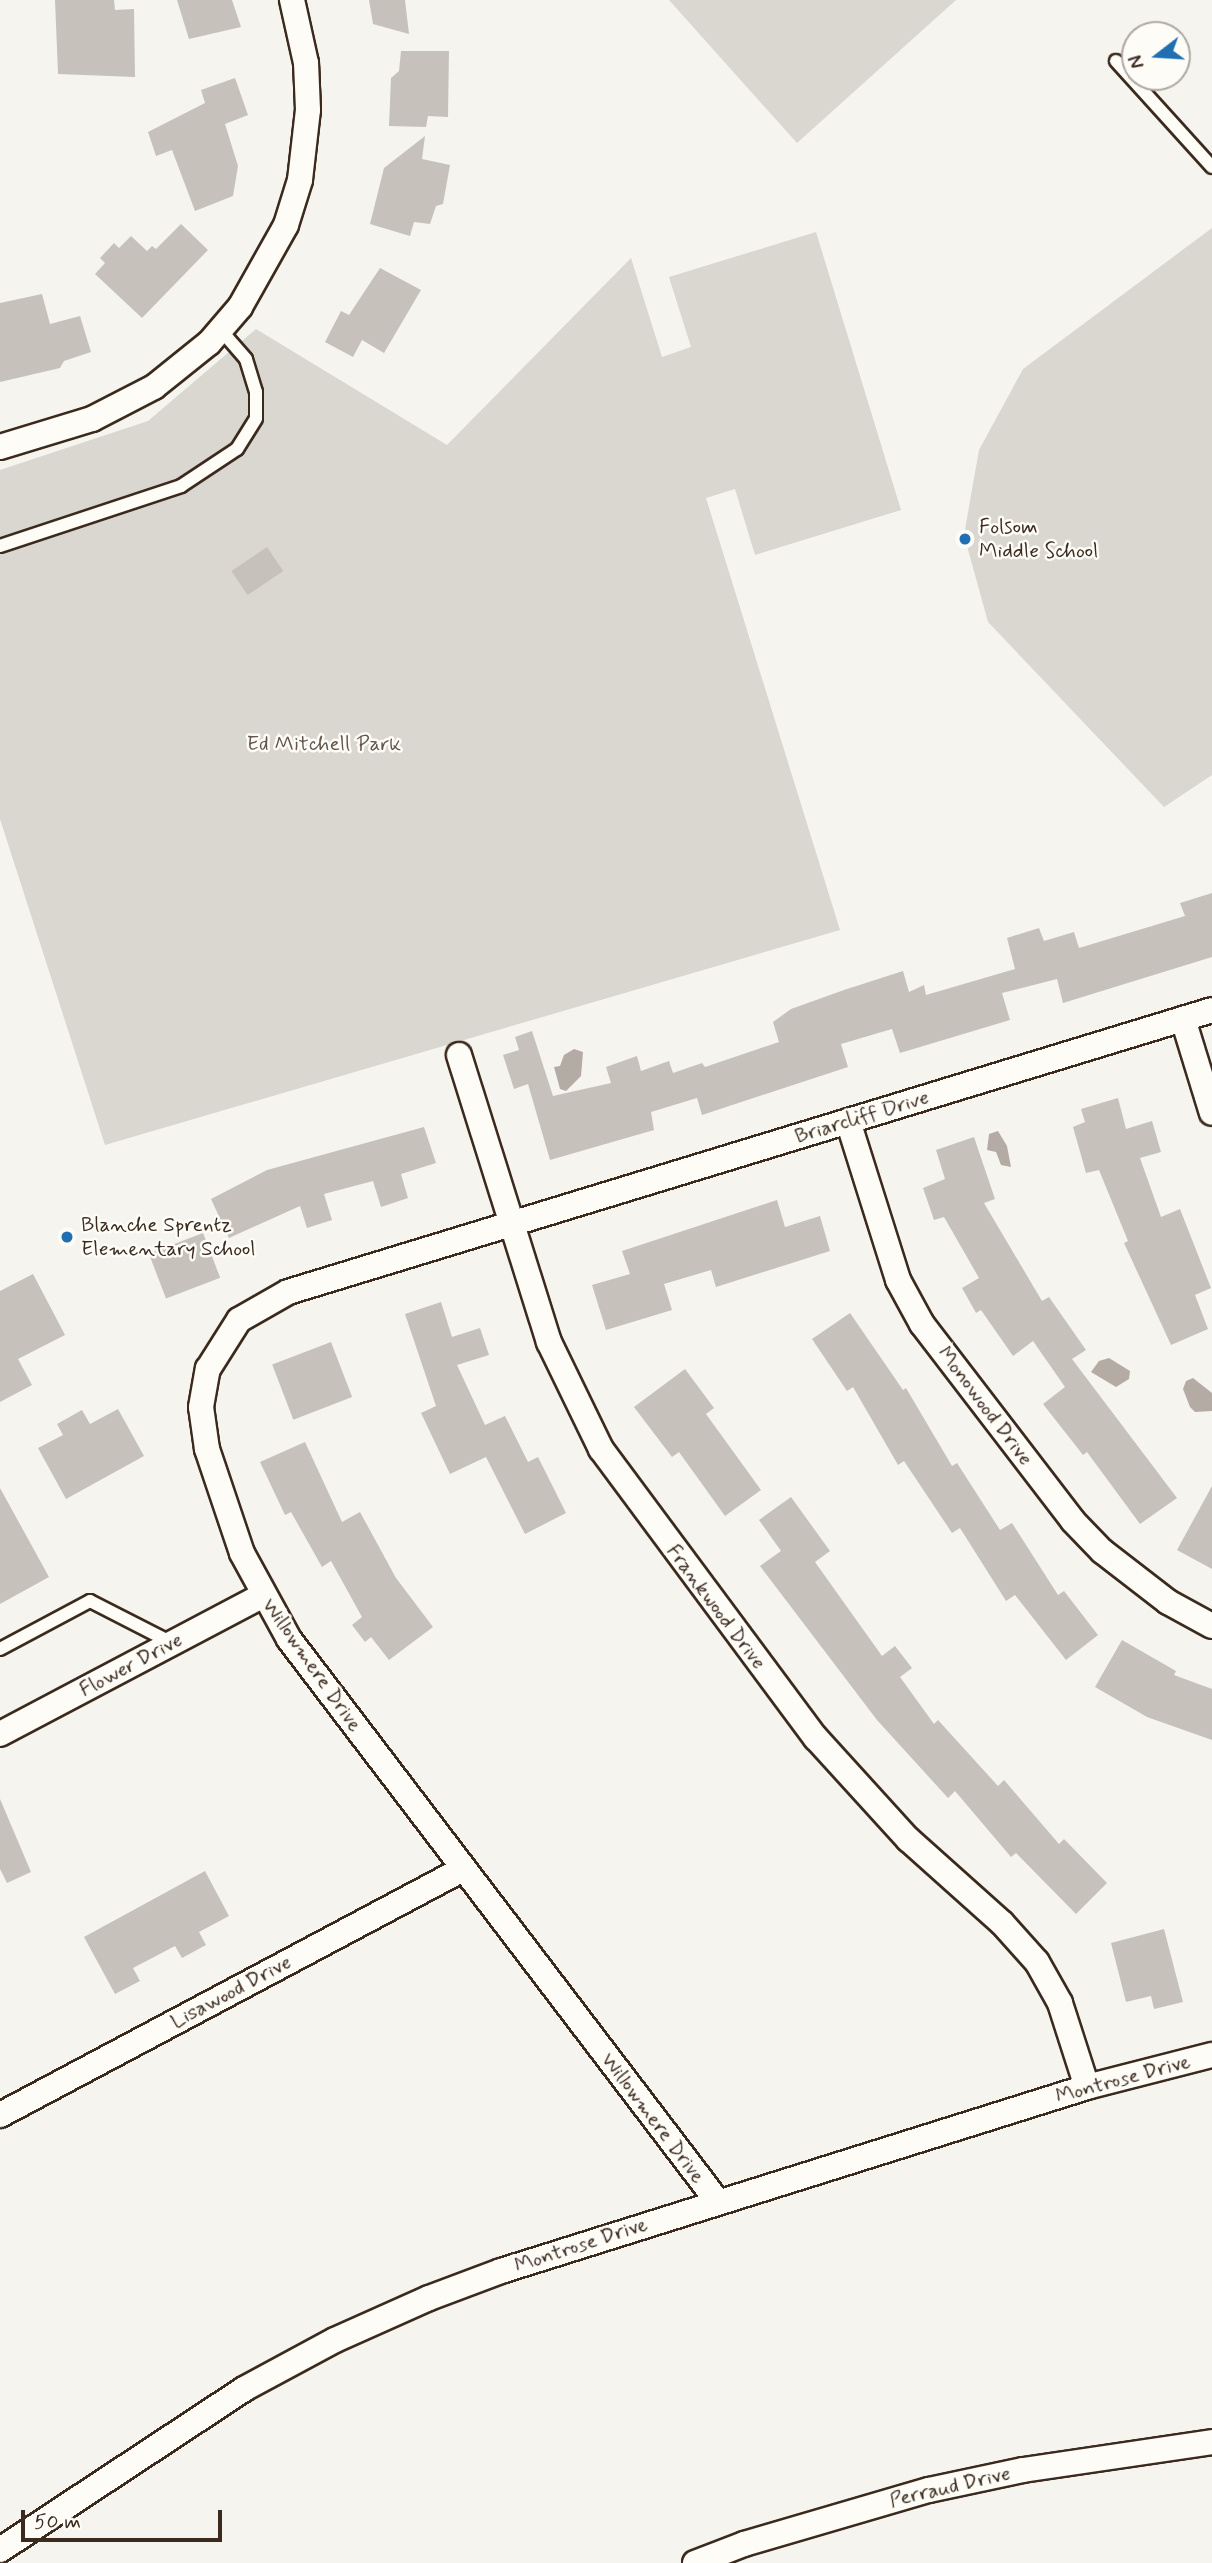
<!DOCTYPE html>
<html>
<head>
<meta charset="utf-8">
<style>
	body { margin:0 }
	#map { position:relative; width:1212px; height:2563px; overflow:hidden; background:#f5f4ee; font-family:Mynerve,sans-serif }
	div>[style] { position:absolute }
	.green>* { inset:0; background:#dad6d0 }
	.water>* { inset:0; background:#b4aca4 }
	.building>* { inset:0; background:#c7c1bb; transform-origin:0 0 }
	.roads { filter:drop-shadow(2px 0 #3b2a1e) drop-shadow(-2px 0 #3b2a1e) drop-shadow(0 2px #3b2a1e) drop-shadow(0 -2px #3b2a1e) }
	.service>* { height:12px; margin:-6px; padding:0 6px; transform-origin:6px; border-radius:6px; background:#fdfcf7 }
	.minor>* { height:24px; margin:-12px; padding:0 12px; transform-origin:12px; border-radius:12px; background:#fdfcf7 }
	.dots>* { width:19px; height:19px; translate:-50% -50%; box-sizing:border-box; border:4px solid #fdfcf7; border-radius:50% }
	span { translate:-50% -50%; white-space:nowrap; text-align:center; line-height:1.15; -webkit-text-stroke:5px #fdfcf7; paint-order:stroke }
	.poi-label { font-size:21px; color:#3b2a1e }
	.left { translate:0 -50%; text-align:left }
	.park-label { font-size:21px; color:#63554a }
	.street-label { font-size:21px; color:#3b2a1e }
	.north { position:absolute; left:1121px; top:21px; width:70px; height:70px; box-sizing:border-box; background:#fdfcf7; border:2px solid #afa8a0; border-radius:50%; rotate:253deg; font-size:19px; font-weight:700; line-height:28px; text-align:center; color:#3b2a1e }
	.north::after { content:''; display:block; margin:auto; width:24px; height:32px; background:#1f6fb2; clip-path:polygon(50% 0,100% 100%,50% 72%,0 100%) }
	.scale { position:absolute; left:21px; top:2510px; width:201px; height:32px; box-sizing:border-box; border:4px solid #3b2a1e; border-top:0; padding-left:9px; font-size:21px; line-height:24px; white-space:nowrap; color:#3b2a1e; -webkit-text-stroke:5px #fdfcf7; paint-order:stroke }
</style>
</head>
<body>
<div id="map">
	<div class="green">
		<i style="clip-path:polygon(669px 0,956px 0,797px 143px)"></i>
		<i style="clip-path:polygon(1212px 228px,1212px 775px,1164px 807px,988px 622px,964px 535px,979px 450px,1023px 369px)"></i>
		<i style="clip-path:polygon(816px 232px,901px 510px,755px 555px,735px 489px,706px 498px,840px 930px,105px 1145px,0 819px,0 470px,148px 421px,256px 329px,447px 445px,631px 258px,662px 357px,691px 347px,669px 277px)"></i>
	</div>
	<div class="water">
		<i style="clip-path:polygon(574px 1049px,583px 1052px,581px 1076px,566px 1091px,560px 1089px,554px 1067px,560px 1066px,564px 1055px)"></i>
		<i style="clip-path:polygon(998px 1131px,1007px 1146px,1011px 1167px,1001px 1165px,996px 1152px,987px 1150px,989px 1134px)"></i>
		<i style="clip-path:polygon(1109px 1358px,1130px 1371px,1129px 1379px,1116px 1387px,1091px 1372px,1099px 1361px)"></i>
		<i style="clip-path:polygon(1193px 1378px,1212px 1393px,1212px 1411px,1195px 1412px,1190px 1407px,1183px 1389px,1186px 1381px)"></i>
	</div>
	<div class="building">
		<i style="clip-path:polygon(55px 0,114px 0,115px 10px,134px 9px,135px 77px,58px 74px)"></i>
		<i style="clip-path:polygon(177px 0,232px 0,241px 27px,189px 39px)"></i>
		<i style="clip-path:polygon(369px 0,405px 0,409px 34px,373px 24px)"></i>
		<i style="clip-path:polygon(401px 51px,449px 51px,448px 117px,428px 116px,426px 127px,389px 126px,391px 78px,399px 71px)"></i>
		<i style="clip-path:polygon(235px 78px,248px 115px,225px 124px,238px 166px,233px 196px,195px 211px,172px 150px,156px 156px,148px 132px,205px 103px,201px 90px)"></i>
		<i style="clip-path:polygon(425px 136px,422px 159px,450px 165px,443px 204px,436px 206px,430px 224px,414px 222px,410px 236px,370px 224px,384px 168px)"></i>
		<i style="clip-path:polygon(181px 224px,208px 250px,142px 318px,95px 274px,105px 263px,100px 258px,114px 243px,119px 248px,131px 236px,147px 251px,152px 246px,156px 249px)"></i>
		<i style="clip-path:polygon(380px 268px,421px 290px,384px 353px,362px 340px,353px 357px,325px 342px,341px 311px,349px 315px)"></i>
		<i style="clip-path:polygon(42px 294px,50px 324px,80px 316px,91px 352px,64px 361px,60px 368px,0 382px,0 303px)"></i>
		<i style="left:267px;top:547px;width:29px;height:43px;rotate:56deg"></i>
		<i style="clip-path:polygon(1212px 893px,1212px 957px,1063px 1003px,1057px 979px,1002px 993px,1010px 1020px,900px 1053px,892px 1029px,841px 1044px,848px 1067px,702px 1115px,697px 1098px,651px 1112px,654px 1130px,550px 1160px,528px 1084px,514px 1089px,503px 1055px,519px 1050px,515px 1037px,532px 1031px,553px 1096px,611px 1083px,606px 1067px,637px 1056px,641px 1071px,669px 1061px,673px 1073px,702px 1063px,705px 1067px,779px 1042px,773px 1022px,791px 1009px,844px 990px,903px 971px,909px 992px,924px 985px,926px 995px,1015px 969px,1007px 938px,1039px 928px,1044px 941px,1074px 932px,1079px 948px,1185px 916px,1180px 903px)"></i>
		<i style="clip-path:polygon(1118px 1098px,1126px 1129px,1152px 1121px,1161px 1152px,1140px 1158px,1161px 1217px,1180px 1209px,1211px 1288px,1195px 1295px,1208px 1329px,1171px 1345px,1124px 1243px,1128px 1241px,1099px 1170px,1086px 1173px,1073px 1127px,1085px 1122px,1081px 1109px)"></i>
		<i style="clip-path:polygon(424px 1127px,436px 1163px,401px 1174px,408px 1198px,381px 1207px,373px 1181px,324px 1194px,332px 1220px,307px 1228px,300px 1206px,229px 1238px,211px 1199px,267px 1170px)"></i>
		<i style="clip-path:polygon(974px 1137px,995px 1199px,984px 1203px,1042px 1301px,1049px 1297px,1086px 1350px,1072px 1359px,1177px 1498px,1140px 1524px,1087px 1452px,1083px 1455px,1043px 1404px,1065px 1387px,1033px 1341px,1013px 1356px,981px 1310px,976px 1313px,962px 1288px,979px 1278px,944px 1217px,934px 1220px,923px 1188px,945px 1179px,936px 1150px)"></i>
		<i style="clip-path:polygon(777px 1200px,785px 1227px,820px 1216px,830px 1251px,716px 1287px,711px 1270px,664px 1284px,672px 1310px,606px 1330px,592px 1285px,630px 1274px,622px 1251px)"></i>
		<i style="left:203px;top:1233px;width:48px;height:58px;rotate:69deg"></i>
		<i style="clip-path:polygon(33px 1274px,65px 1335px,18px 1359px,32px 1385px,0 1402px,0 1291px)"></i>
		<i style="clip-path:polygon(441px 1302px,452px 1337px,480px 1328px,489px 1355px,457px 1365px,485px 1425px,505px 1416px,528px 1462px,538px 1457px,566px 1513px,525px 1534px,486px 1457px,450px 1474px,421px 1413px,436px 1406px,405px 1314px)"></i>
		<i style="clip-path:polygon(850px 1313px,903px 1390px,906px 1388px,952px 1466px,957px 1463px,1000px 1530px,1012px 1523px,1058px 1595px,1064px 1591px,1098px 1635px,1066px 1660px,1015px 1595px,1006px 1601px,960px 1528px,952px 1533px,904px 1461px,898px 1465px,853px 1387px,847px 1391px,812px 1339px)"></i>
		<i style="left:331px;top:1342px;width:59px;height:63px;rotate:69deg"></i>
		<i style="clip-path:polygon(685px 1369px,714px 1408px,706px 1414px,761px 1490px,725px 1516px,679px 1452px,672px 1457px,634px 1407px)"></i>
		<i style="clip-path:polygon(118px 1409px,144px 1456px,66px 1499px,38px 1448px,63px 1435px,57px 1424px,82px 1410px,90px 1424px)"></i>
		<i style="clip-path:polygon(305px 1442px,342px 1522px,360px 1512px,396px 1578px,433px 1627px,389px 1660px,371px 1637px,365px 1642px,352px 1625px,362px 1617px,331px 1561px,322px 1567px,291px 1512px,285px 1515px,260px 1462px)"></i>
		<i style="clip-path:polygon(1212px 1486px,1212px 1569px,1177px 1550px)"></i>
		<i style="clip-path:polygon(0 1488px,49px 1577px,0 1604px)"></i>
		<i style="clip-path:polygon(791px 1497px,830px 1551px,815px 1562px,882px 1656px,895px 1646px,912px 1668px,900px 1677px,934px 1724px,938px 1720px,998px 1786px,1004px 1780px,1059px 1844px,1064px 1839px,1107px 1883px,1076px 1914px,1016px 1853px,1011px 1857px,955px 1791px,948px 1798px,877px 1720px,760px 1566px,781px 1551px,759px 1520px)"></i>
		<i style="clip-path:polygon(1122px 1640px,1176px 1671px,1174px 1675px,1212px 1689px,1212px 1740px,1147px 1717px,1095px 1687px)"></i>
		<i style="clip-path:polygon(0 1799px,31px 1872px,7px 1883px,0 1869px)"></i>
		<i style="clip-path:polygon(205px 1871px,229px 1916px,199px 1932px,206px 1945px,182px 1958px,175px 1946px,133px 1968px,140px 1981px,115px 1994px,84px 1937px)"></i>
		<i style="clip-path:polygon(1164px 1929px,1183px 2002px,1154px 2009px,1151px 1996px,1126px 2002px,1111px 1943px)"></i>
	</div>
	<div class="roads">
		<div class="service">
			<i style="left:1116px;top:61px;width:143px;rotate:47.8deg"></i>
			<i style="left:0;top:546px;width:191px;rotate:-18.3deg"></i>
			<i style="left:181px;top:486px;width:67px;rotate:-33.5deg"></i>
			<i style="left:237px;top:449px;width:36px;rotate:-58deg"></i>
			<i style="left:256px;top:418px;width:26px;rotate:-90deg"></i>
			<i style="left:256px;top:392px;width:34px;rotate:-107deg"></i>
			<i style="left:246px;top:359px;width:38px;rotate:-131deg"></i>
			<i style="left:0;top:1649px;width:102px;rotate:-28.1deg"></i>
			<i style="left:90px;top:1601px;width:92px;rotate:27.1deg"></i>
		</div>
		<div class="minor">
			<i style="left:0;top:447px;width:96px;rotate:-16.9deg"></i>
			<i style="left:92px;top:419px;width:70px;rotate:-27.3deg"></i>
			<i style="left:154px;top:387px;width:70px;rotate:-38.7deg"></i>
			<i style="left:209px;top:343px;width:48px;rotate:-49.3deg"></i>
			<i style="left:240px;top:307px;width:94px;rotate:-60.7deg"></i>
			<i style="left:286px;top:225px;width:47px;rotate:-72.7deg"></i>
			<i style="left:300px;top:180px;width:70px;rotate:-83.5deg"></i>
			<i style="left:308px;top:110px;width:47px;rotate:-92.4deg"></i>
			<i style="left:306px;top:63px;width:65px;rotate:-102.5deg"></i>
			<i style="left:1183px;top:1019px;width:98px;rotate:72.9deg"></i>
			<i style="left:459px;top:1055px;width:301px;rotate:72.6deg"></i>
			<i style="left:549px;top:1342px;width:119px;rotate:64.1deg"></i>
			<i style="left:601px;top:1449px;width:360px;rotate:53.4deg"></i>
			<i style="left:816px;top:1738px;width:137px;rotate:47.7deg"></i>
			<i style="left:908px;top:1839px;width:126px;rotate:41.8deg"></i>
			<i style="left:1002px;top:1923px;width:52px;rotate:48.1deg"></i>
			<i style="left:1037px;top:1962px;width:47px;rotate:60.7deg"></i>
			<i style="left:1060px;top:2003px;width:88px;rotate:72.2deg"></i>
			<i style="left:848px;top:1121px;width:167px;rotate:72.5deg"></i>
			<i style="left:898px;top:1280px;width:50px;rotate:61.4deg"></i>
			<i style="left:922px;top:1324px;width:248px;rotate:52.5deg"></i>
			<i style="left:1073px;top:1521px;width:42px;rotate:46deg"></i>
			<i style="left:1102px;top:1551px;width:83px;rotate:37.7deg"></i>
			<i style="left:1168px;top:1602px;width:50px;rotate:28.6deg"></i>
			<i style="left:0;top:1734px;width:296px;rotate:-27.8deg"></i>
			<i style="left:0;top:2115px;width:524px;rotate:-27.98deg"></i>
			<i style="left:718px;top:2202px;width:708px;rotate:-127.31deg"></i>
			<i style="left:289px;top:1639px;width:98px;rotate:-118.7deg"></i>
			<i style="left:242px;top:1553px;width:110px;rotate:-108.6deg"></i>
			<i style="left:207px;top:1449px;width:42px;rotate:-98.1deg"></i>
			<i style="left:201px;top:1407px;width:39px;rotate:-80deg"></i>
			<i style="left:208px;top:1369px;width:58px;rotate:-57.7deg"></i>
			<i style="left:239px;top:1320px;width:56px;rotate:-29.7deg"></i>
			<i style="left:288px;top:1292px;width:966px;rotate:-16.97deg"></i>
			<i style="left:0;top:2550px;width:292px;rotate:-33.4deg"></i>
			<i style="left:244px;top:2389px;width:103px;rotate:-28.3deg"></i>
			<i style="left:335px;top:2340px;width:103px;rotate:-24.1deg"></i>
			<i style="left:429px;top:2298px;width:77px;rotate:-20.6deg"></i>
			<i style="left:501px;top:2271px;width:614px;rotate:-17.43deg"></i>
			<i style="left:1087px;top:2087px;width:129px;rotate:-14.4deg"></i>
			<i style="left:695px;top:2563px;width:53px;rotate:-21.2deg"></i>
			<i style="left:744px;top:2544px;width:193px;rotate:-16.3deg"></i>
			<i style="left:929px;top:2490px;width:96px;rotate:-12deg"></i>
			<i style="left:1023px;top:2470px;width:191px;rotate:-8.4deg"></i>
		</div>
	</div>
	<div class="dots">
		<i style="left:965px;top:539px;background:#1f6fb2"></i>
		<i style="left:67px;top:1237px;background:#1f6fb2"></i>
	</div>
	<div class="poi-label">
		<span class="left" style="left:979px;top:539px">Folsom<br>Middle School</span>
		<span class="left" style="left:81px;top:1237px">Blanche Sprentz<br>Elementary School</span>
	</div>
	<div class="park-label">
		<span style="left:324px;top:744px">Ed Mitchell Park</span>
	</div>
	<div class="street-label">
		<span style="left:862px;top:1117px;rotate:-17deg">Briarcliff Drive</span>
		<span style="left:985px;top:1406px;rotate:53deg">Monowood Drive</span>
		<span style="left:716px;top:1607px;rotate:53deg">Frankwood Drive</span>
		<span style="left:131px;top:1665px;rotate:-28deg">Flower Drive</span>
		<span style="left:312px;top:1665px;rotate:55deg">Willowmere Drive</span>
		<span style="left:231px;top:1992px;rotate:-28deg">Lisawood Drive</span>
		<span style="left:1123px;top:2079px;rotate:-15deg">Montrose Drive</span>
		<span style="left:653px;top:2118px;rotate:53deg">Willowmere Drive</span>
		<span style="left:581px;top:2245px;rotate:-18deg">Montrose Drive</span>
		<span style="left:950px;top:2487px;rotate:-13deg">Perraud Drive</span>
	</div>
	<div class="north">N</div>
	<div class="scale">50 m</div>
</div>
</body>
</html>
